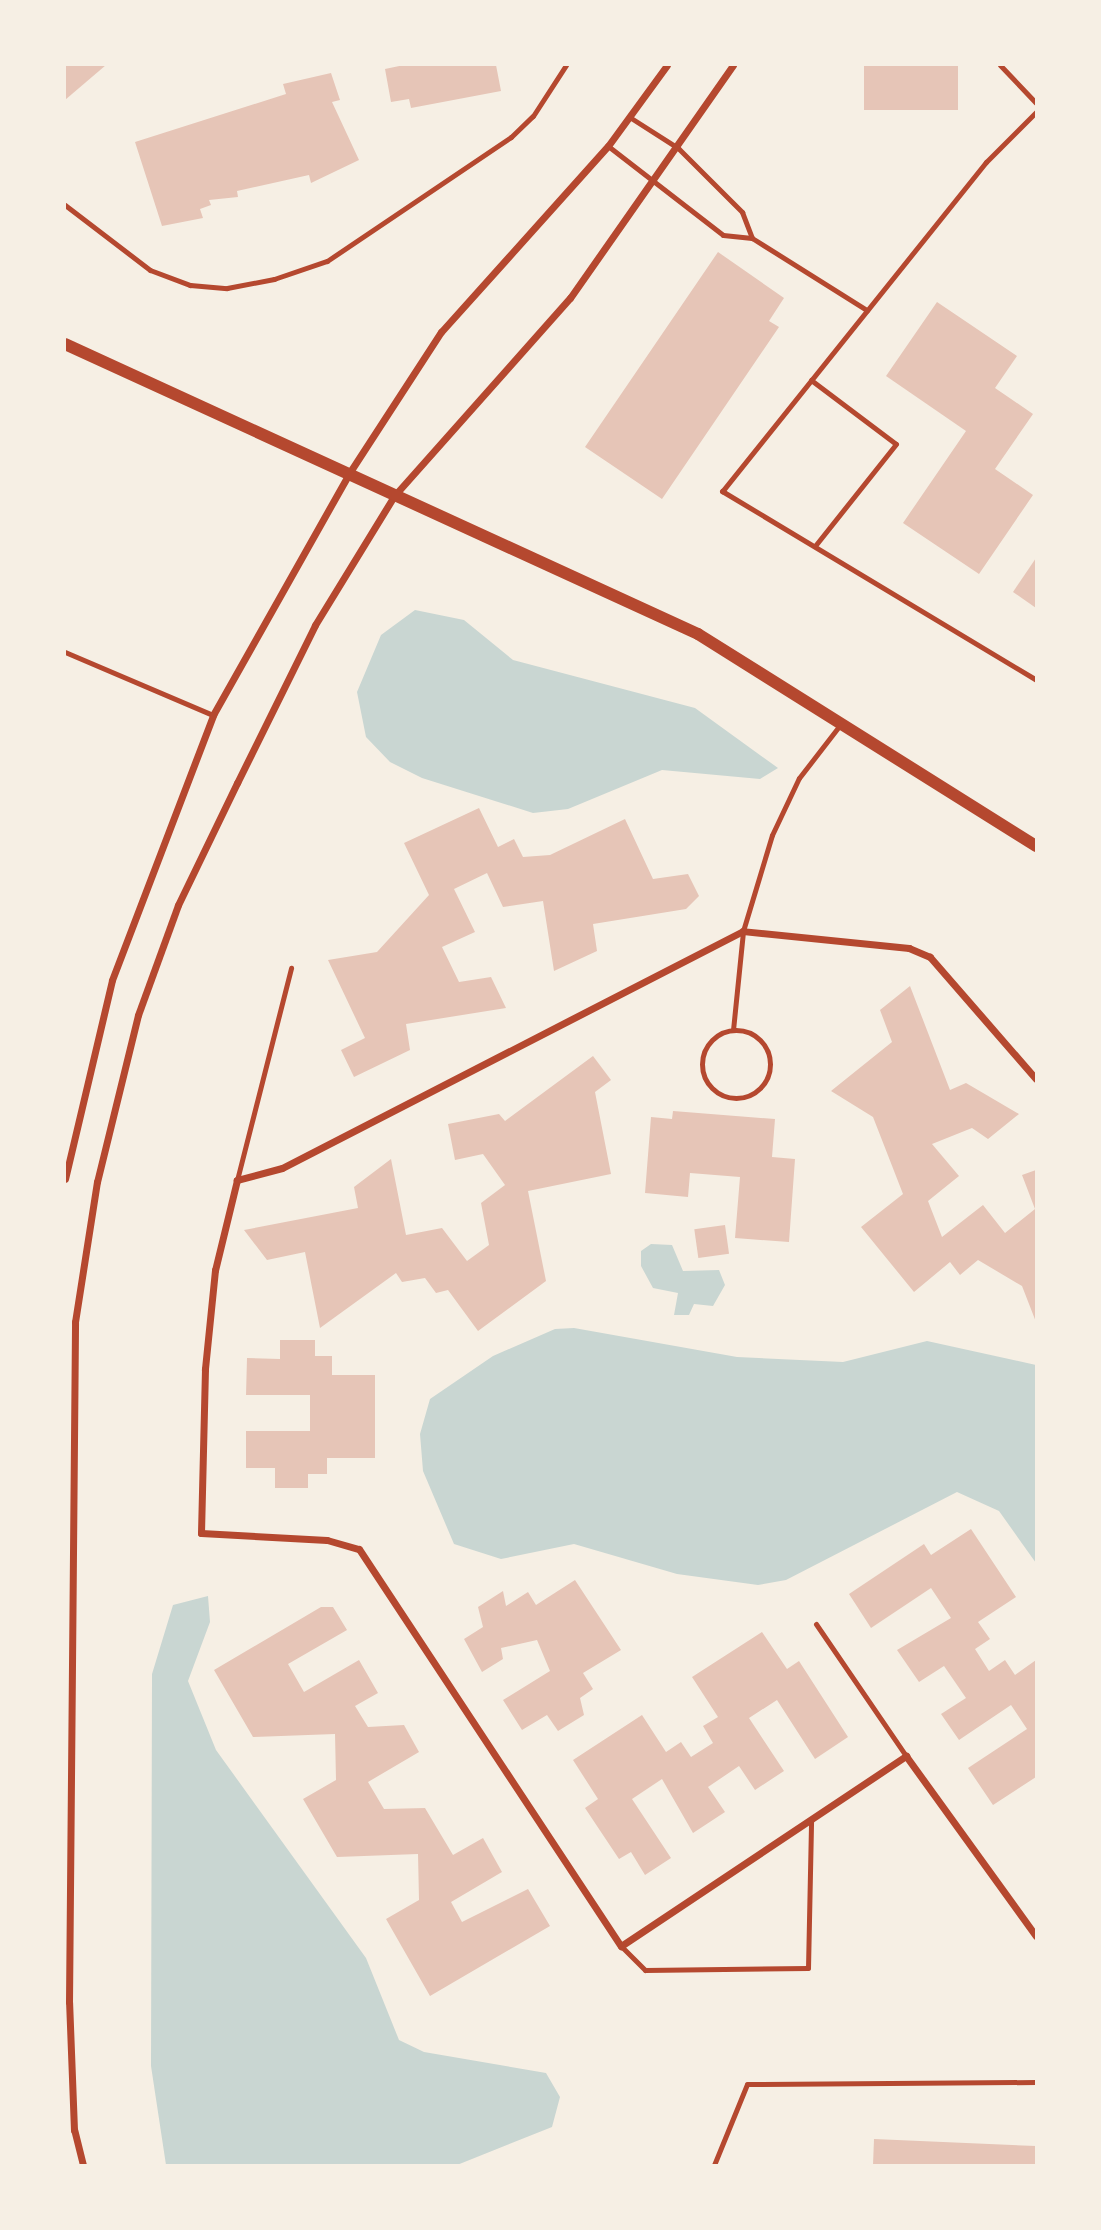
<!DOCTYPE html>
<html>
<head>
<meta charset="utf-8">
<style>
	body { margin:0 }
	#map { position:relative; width:1101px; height:2230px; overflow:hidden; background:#f6efe4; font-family:Karla,sans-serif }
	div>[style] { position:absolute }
	.water>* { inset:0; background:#c9d6d2 }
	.building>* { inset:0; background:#e6c5b7; transform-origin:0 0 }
	.service>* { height:5px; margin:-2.5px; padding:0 2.5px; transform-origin:2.5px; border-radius:2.5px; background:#b5482f }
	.service>.ring { margin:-2.5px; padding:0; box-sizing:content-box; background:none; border:5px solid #b5482f; border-radius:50% }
	.minor>* { height:7px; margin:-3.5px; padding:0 3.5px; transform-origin:3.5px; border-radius:3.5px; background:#b5482f }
	.tertiary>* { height:12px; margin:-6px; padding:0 6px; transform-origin:6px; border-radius:6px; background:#b5482f }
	span { translate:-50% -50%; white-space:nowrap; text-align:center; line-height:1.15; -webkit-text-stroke:5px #f6efe4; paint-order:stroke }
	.frame { position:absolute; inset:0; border:66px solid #f6efe4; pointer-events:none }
</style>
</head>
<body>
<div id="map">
	<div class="water">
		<i style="clip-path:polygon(415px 610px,464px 620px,513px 660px,695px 708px,778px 768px,760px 779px,662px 770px,568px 809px,533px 813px,422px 778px,390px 762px,366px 737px,357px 692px,381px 635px)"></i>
		<i style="clip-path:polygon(651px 1244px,672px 1245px,683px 1271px,719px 1270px,725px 1285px,713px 1306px,694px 1304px,689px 1315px,674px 1315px,678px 1293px,653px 1288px,641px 1266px,641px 1251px)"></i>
		<i style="clip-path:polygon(574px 1328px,737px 1357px,843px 1362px,927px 1341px,1036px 1365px,1036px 1563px,999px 1511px,957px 1492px,786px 1580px,758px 1585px,677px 1574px,574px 1544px,501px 1559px,454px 1544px,423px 1471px,420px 1434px,430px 1399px,493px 1356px,555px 1329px)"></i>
		<i style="clip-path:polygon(208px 1596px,210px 1622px,188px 1681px,216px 1750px,366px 1958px,399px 2040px,424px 2052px,546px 2073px,560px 2097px,552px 2127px,457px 2165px,166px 2165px,151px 2066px,152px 1674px,173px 1605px)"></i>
	</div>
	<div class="building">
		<i style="clip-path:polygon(65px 65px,106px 65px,65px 100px)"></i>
		<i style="clip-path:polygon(404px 65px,496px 65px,501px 91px,411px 108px,409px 99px,391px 102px,385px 69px)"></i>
		<i style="left:864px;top:65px;width:94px;height:45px"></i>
		<i style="clip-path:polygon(331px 73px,340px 100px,332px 102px,359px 160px,311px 183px,309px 175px,237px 191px,238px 197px,209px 200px,211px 205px,200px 209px,203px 218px,162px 226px,135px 142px,286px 94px,283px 84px)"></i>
		<i style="clip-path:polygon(718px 252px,784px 298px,769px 321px,779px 327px,662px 499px,585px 447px)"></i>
		<i style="clip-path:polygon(937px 302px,1017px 356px,995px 388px,1033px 414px,995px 469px,1033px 495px,979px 574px,903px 523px,966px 431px,886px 376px)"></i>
		<i style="clip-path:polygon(1036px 558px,1036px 608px,1013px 592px)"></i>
		<i style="clip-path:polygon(479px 808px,498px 847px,514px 839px,523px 857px,550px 855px,625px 819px,653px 879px,688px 874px,699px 896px,686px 909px,593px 924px,597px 951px,554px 971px,543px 901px,503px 907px,487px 873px,454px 889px,475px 932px,442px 947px,459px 982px,491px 977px,506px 1008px,406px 1024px,410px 1050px,354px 1077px,341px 1050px,365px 1038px,328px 960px,377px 952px,429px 895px,404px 843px)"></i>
		<i style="clip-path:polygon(910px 986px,950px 1090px,966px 1083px,1019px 1114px,988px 1139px,972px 1128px,932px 1144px,959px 1176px,928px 1201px,942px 1237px,983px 1205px,1005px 1233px,1035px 1209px,1022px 1175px,1036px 1170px,1036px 1322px,1022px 1286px,978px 1260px,960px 1275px,950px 1262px,914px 1292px,861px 1227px,903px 1194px,873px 1117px,831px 1091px,892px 1042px,880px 1010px)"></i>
		<i style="clip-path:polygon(593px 1056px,611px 1080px,595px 1092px,611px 1174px,528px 1191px,546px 1281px,478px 1331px,448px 1290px,436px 1293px,425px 1278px,402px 1282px,396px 1273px,320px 1328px,305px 1252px,267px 1260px,244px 1230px,358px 1208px,354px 1187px,391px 1159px,406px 1235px,442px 1228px,467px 1261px,489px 1245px,481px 1203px,505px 1185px,483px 1154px,455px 1160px,448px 1124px,499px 1114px,505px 1121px)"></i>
		<i style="clip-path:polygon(673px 1111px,775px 1119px,772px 1157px,795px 1159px,789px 1242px,735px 1238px,740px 1177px,690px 1173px,688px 1197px,645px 1193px,651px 1117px,672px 1119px)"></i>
		<i style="left:725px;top:1225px;width:29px;height:31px;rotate:82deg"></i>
		<i style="clip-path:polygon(280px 1340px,315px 1340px,315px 1356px,332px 1356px,332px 1375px,375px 1375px,375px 1458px,327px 1458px,327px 1474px,308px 1474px,308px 1488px,275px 1488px,275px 1468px,246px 1468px,246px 1431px,310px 1431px,310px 1395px,246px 1395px,247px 1358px,280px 1359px)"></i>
		<i style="clip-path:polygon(971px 1529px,1016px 1597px,978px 1622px,990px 1639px,975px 1649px,989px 1671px,1005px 1660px,1015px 1675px,1036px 1660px,1036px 1777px,993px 1805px,968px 1768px,1027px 1729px,1011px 1705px,959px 1740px,941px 1714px,966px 1698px,944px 1666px,919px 1682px,897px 1650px,951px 1618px,931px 1588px,871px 1628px,849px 1594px,924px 1544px,931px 1555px)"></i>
		<i style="clip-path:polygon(575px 1580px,621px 1650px,583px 1673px,593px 1689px,580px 1698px,584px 1715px,558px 1731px,547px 1715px,522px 1730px,503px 1700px,550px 1671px,537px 1640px,501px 1648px,503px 1659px,482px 1672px,464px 1639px,483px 1627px,478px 1607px,503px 1591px,506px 1606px,528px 1592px,536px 1605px)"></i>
		<i style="clip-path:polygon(321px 1607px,333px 1607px,347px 1630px,288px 1664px,304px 1692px,359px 1660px,378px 1693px,355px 1706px,368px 1727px,404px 1725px,419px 1752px,368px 1782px,384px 1809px,425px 1808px,453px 1855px,483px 1838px,502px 1872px,451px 1902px,462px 1922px,528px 1889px,550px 1926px,430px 1996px,386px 1919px,419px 1900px,418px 1854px,337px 1857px,303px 1799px,336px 1780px,335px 1734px,253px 1737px,214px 1670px)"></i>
		<i style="clip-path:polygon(762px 1632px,787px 1669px,799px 1661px,848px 1737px,815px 1759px,777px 1700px,749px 1718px,784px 1771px,755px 1790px,739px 1766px,708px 1787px,725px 1812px,693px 1833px,662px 1779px,632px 1799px,671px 1858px,645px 1875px,631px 1852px,619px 1859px,585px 1808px,598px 1799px,573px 1760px,642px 1715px,666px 1752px,681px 1742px,691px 1757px,713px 1743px,703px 1726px,718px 1717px,692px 1677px)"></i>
		<i style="clip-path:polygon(874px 2139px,1036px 2146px,1036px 2165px,873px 2165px)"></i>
	</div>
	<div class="service">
		<i style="left:1000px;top:65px;width:52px;rotate:46.5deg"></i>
		<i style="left:1036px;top:112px;width:71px;rotate:135deg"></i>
		<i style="left:986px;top:162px;width:422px;rotate:128.7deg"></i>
		<i style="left:722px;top:491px;width:366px;rotate:31deg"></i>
		<i style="left:631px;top:118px;width:56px;rotate:32.6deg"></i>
		<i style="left:678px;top:148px;width:91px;rotate:45deg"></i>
		<i style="left:742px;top:212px;width:28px;rotate:69deg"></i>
		<i style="left:608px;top:146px;width:145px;rotate:37.7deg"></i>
		<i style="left:723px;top:235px;width:29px;rotate:6deg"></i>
		<i style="left:752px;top:238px;width:136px;rotate:32.1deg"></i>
		<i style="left:65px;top:205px;width:107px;rotate:37.4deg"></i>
		<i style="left:150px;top:270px;width:43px;rotate:20.6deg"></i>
		<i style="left:190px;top:285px;width:37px;rotate:5deg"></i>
		<i style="left:227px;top:288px;width:48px;rotate:-10.8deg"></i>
		<i style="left:274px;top:279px;width:56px;rotate:-18.8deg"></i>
		<i style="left:327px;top:261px;width:222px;rotate:-34deg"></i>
		<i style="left:511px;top:137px;width:30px;rotate:-44deg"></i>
		<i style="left:533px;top:116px;width:61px;rotate:-57.1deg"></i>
		<i style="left:811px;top:380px;width:106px;rotate:37deg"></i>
		<i style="left:896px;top:444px;width:130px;rotate:128.5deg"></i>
		<i style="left:65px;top:652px;width:161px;rotate:23.1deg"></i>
		<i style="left:733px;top:1030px;width:100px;rotate:-84.2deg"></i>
		<i style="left:743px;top:931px;width:100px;rotate:-73.2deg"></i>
		<i style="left:772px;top:835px;width:63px;rotate:-64.7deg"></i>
		<i style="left:799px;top:778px;width:67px;rotate:-52.3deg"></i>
		<i class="ring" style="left:702px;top:1030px;width:63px;height:63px"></i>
		<i style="left:237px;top:1180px;width:219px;rotate:-75.7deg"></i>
		<i style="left:816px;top:1624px;width:160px;rotate:55.7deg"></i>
		<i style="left:621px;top:1946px;width:34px;rotate:45deg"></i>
		<i style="left:645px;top:1970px;width:163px;rotate:-0.7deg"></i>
		<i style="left:808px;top:1968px;width:147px;rotate:-88.8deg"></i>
		<i style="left:714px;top:2165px;width:87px;rotate:-67.8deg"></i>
		<i style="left:747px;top:2084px;width:289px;rotate:-0.4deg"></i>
	</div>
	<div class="minor">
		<i style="left:1036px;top:1079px;width:162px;rotate:-131deg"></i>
		<i style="left:930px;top:957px;width:23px;rotate:-157deg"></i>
		<i style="left:909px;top:948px;width:167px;rotate:-174.2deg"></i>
		<i style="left:743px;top:931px;width:518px;rotate:152.79deg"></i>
		<i style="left:282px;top:1168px;width:47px;rotate:165.1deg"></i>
		<i style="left:237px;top:1180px;width:93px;rotate:103.7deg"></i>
		<i style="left:215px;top:1270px;width:100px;rotate:95.8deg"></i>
		<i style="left:205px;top:1369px;width:164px;rotate:91.4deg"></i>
		<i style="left:201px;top:1533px;width:126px;rotate:3.2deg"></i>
		<i style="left:327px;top:1540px;width:33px;rotate:16deg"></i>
		<i style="left:359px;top:1549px;width:476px;rotate:56.6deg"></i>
		<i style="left:621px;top:1946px;width:343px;rotate:-33.7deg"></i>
		<i style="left:906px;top:1756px;width:222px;rotate:54.2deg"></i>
		<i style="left:65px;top:1179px;width:204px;rotate:-76.7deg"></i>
		<i style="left:112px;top:980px;width:284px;rotate:-69.1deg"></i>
		<i style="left:213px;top:715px;width:275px;rotate:-60.6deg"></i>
		<i style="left:348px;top:475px;width:171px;rotate:-57deg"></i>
		<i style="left:441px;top:332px;width:250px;rotate:-48.1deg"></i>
		<i style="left:608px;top:146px;width:100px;rotate:-53.9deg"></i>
		<i style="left:83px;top:2165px;width:36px;rotate:-104deg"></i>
		<i style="left:74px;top:2130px;width:128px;rotate:-92.2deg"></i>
		<i style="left:69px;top:2002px;width:680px;rotate:-89.49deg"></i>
		<i style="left:75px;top:1322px;width:142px;rotate:-81.1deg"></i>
		<i style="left:97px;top:1182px;width:172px;rotate:-76.2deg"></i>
		<i style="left:138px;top:1015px;width:117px;rotate:-70deg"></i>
		<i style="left:178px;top:905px;width:136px;rotate:-64.2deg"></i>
		<i style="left:237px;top:783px;width:176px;rotate:-63.7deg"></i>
		<i style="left:315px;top:625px;width:151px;rotate:-58.5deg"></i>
		<i style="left:394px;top:496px;width:265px;rotate:-48.4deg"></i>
		<i style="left:570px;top:298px;width:284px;rotate:-55deg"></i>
	</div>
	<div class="tertiary">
		<i style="left:65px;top:344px;width:696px;rotate:24.61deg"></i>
		<i style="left:698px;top:634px;width:399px;rotate:32.1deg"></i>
	</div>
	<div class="frame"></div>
</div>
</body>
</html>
